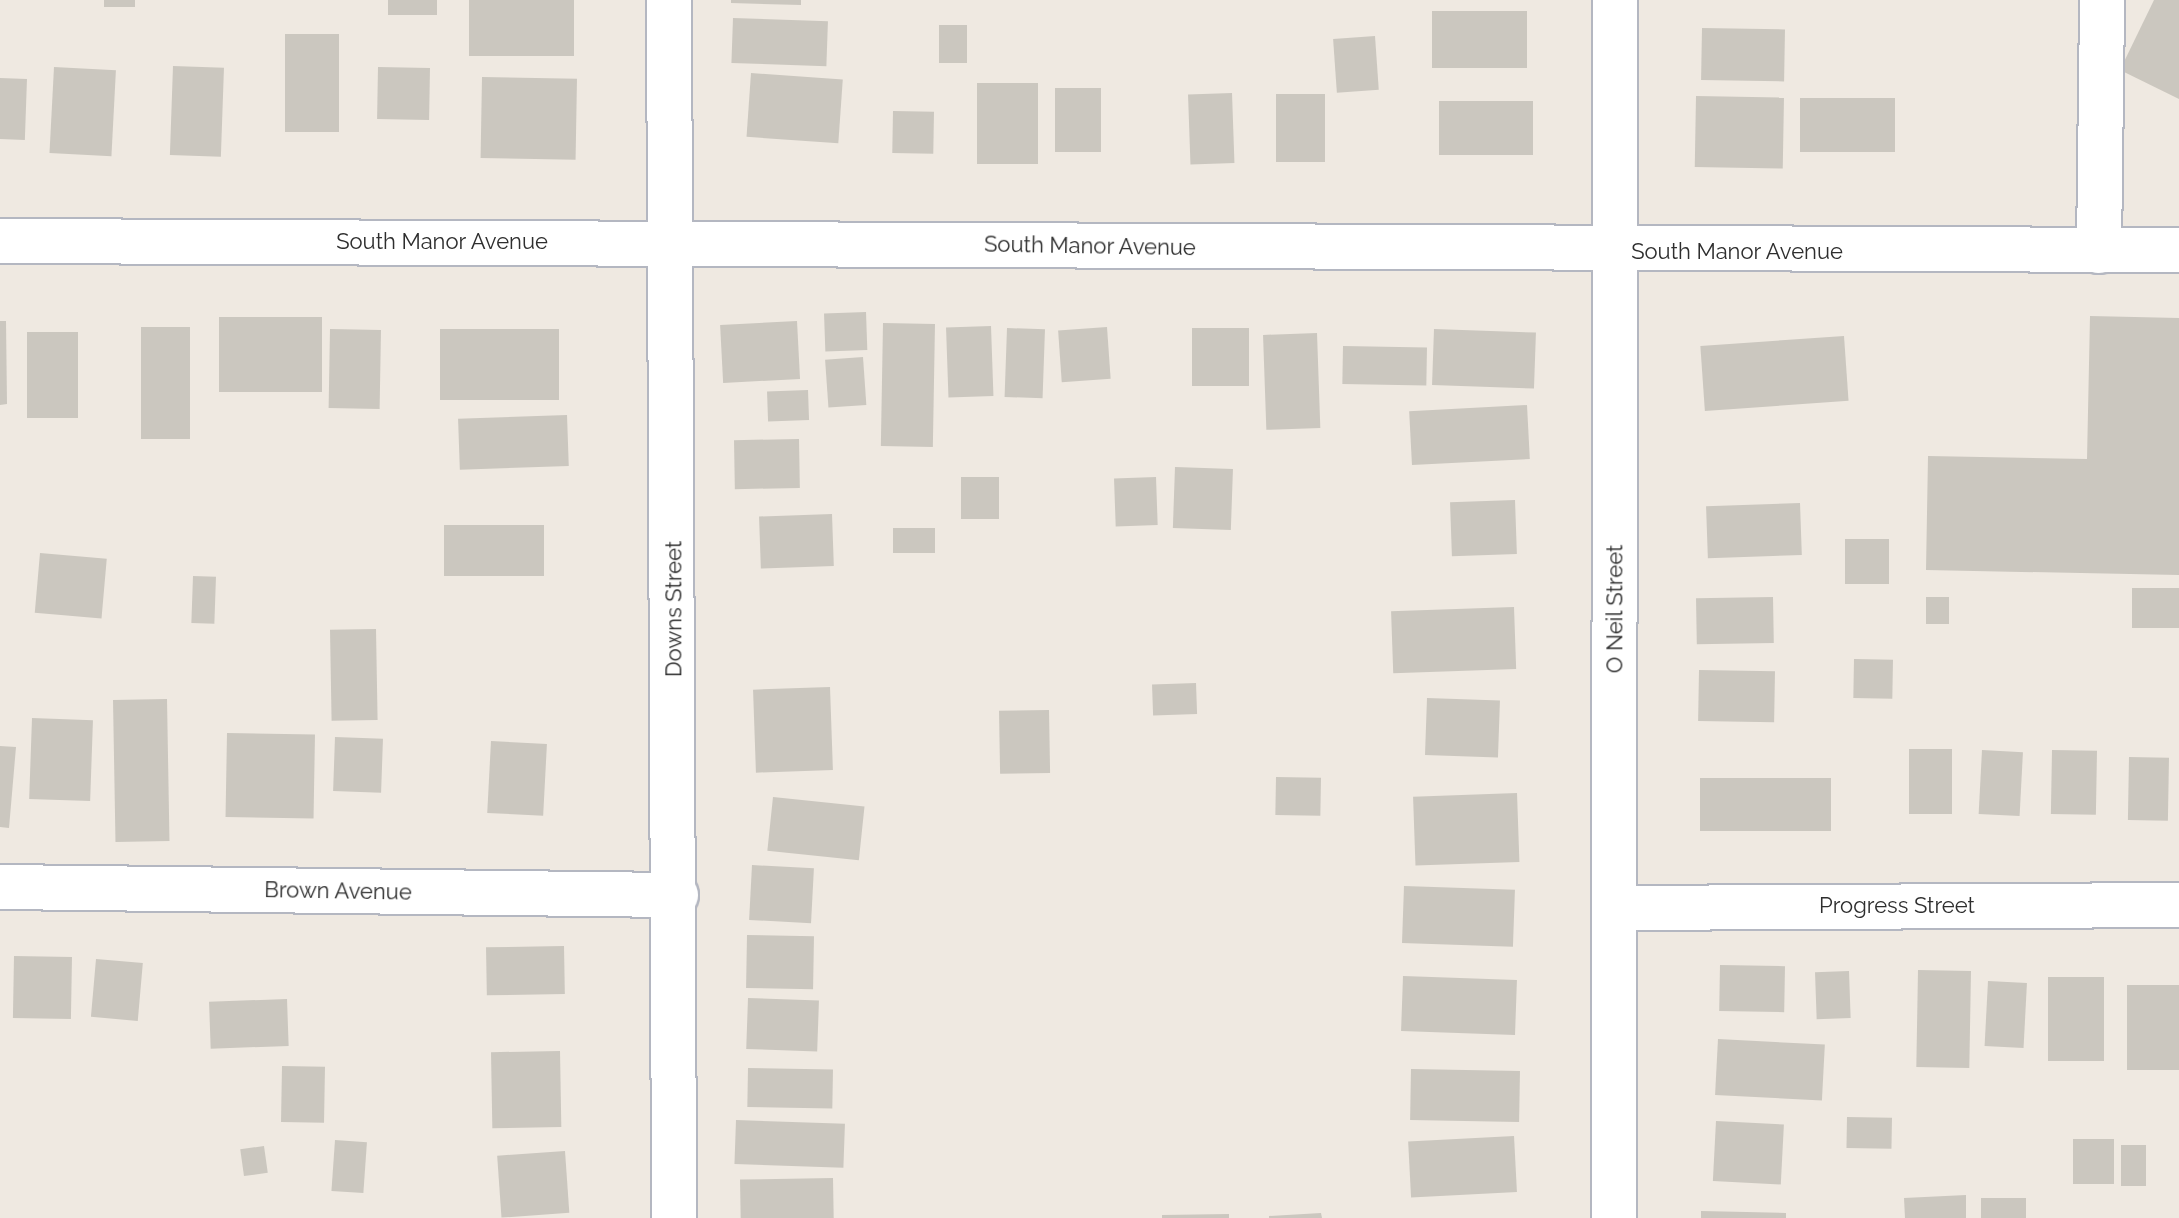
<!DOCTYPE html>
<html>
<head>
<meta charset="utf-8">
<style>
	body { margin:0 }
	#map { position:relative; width:2179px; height:1218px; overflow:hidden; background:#efe9e1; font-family:Raleway,sans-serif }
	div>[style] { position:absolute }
	.building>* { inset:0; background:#cbc7bf; transform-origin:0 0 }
	.roads { filter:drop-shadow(2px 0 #b4b7c1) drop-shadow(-2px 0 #b4b7c1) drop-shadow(0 2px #b4b7c1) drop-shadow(0 -2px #b4b7c1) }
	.minor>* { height:44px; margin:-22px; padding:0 22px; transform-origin:22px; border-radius:22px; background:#fff }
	span { translate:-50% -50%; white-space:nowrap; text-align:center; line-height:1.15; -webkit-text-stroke:6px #fff; paint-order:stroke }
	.street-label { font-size:22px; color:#2e2e2e }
</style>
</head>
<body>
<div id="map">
	<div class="building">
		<i style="left:104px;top:0;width:31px;height:7px"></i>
		<i style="left:388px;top:0;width:49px;height:15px"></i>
		<i style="left:469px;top:0;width:105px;height:56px"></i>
		<i style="clip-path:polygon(731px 0,801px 0,801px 5px,731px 3px)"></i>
		<i style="clip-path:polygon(2154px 0,2179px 0,2179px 99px,2120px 70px)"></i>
		<i style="left:1432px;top:11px;width:95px;height:57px"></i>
		<i style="left:733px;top:18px;width:95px;height:45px;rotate:2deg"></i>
		<i style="left:939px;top:25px;width:28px;height:38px"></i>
		<i style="left:1702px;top:28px;width:83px;height:52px;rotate:1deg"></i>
		<i style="left:285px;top:34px;width:54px;height:98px"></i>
		<i style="left:1375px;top:36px;width:54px;height:42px;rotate:86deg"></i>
		<i style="left:173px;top:66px;width:51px;height:89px;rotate:2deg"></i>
		<i style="left:54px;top:67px;width:62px;height:86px;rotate:3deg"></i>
		<i style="left:378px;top:67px;width:52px;height:52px;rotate:1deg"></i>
		<i style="left:751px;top:73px;width:92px;height:64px;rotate:4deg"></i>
		<i style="left:482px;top:77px;width:95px;height:81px;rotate:1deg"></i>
		<i style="left:0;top:78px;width:27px;height:61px;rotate:2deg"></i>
		<i style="left:1038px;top:83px;width:81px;height:61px;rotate:90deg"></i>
		<i style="left:1055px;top:88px;width:46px;height:64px"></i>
		<i style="left:1232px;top:93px;width:70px;height:44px;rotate:88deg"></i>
		<i style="left:1276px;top:94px;width:49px;height:68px"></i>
		<i style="left:1696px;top:96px;width:88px;height:71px;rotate:1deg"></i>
		<i style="left:1800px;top:98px;width:95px;height:54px"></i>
		<i style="left:1533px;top:101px;width:54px;height:94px;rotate:90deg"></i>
		<i style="left:893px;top:111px;width:41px;height:42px;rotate:1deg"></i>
		<i style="left:866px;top:312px;width:38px;height:42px;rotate:88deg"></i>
		<i style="clip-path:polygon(2090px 316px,2179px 318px,2179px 575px,1926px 570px,1928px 456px,2087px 459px)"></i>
		<i style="left:219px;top:317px;width:103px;height:75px"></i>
		<i style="clip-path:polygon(0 321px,6px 321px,7px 404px,0 405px)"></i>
		<i style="left:797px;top:321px;width:58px;height:77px;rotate:87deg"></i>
		<i style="left:883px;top:323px;width:52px;height:123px;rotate:1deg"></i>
		<i style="left:991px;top:326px;width:70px;height:45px;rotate:88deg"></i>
		<i style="left:141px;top:327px;width:49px;height:112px"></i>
		<i style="left:1107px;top:327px;width:52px;height:49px;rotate:86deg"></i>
		<i style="left:1007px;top:328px;width:38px;height:69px;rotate:2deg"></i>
		<i style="left:1192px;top:328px;width:57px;height:58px"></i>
		<i style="left:330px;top:329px;width:51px;height:79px;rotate:1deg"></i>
		<i style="left:440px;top:329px;width:119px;height:71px"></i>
		<i style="left:1434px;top:329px;width:102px;height:56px;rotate:2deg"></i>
		<i style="left:27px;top:332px;width:51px;height:86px"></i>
		<i style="left:1317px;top:333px;width:95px;height:54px;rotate:88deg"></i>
		<i style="left:1844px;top:336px;width:65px;height:144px;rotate:86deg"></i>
		<i style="left:1343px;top:346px;width:84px;height:38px;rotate:1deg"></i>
		<i style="left:863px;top:357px;width:48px;height:38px;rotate:86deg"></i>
		<i style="left:808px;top:390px;width:30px;height:41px;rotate:88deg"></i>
		<i style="left:1527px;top:405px;width:54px;height:118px;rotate:87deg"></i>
		<i style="left:567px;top:415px;width:51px;height:109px;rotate:88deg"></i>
		<i style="left:799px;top:439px;width:49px;height:65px;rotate:89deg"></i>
		<i style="left:1175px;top:467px;width:58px;height:61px;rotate:2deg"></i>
		<i style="left:961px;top:477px;width:38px;height:42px"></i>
		<i style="left:1156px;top:477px;width:48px;height:42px;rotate:88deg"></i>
		<i style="left:1515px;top:500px;width:54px;height:65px;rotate:88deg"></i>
		<i style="left:1800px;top:503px;width:52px;height:94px;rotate:88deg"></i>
		<i style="left:832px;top:514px;width:52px;height:73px;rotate:88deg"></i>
		<i style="left:544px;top:525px;width:51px;height:100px;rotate:90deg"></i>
		<i style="left:893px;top:528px;width:42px;height:25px"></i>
		<i style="left:1845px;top:539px;width:44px;height:45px"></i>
		<i style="left:40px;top:553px;width:67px;height:60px;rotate:5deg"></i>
		<i style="left:193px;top:576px;width:23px;height:47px;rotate:2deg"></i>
		<i style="left:2179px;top:588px;width:40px;height:47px;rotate:90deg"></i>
		<i style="left:1773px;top:597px;width:46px;height:77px;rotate:89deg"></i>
		<i style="left:1926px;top:597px;width:23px;height:27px"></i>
		<i style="left:1514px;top:607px;width:62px;height:123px;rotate:88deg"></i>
		<i style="left:376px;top:629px;width:91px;height:46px;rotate:89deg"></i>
		<i style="left:1854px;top:659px;width:39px;height:39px;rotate:1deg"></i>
		<i style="left:1699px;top:670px;width:76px;height:51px;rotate:1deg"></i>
		<i style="left:1196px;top:683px;width:31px;height:44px;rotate:88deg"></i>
		<i style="left:830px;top:687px;width:83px;height:77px;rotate:88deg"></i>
		<i style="left:1427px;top:698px;width:73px;height:57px;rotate:2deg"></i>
		<i style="left:167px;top:699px;width:142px;height:54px;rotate:89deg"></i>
		<i style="left:1049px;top:710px;width:63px;height:50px;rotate:89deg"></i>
		<i style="left:32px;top:718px;width:61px;height:81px;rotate:2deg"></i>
		<i style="left:227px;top:733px;width:88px;height:84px;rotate:1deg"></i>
		<i style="left:335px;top:737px;width:48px;height:54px;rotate:2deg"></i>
		<i style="left:491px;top:741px;width:56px;height:72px;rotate:3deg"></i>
		<i style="clip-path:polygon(0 746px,16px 747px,9px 828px,0 827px)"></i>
		<i style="left:1909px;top:749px;width:43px;height:65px"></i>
		<i style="left:1982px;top:750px;width:41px;height:64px;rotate:3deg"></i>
		<i style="left:2052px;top:750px;width:45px;height:64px;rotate:1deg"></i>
		<i style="left:2129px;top:757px;width:40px;height:63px;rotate:1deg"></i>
		<i style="left:1276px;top:777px;width:45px;height:38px;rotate:1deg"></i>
		<i style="left:1831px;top:778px;width:53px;height:131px;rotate:90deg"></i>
		<i style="left:1517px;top:793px;width:69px;height:104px;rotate:88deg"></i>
		<i style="left:773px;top:797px;width:92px;height:54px;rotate:6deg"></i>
		<i style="left:752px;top:865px;width:62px;height:55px;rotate:3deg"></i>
		<i style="left:1404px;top:886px;width:111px;height:57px;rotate:2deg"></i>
		<i style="left:747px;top:935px;width:67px;height:53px;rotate:1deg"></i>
		<i style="left:564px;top:946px;width:48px;height:78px;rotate:89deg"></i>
		<i style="left:14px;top:956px;width:58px;height:62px;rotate:1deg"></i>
		<i style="left:96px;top:959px;width:47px;height:58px;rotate:5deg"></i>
		<i style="left:1720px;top:965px;width:65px;height:46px;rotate:1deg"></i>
		<i style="left:1918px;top:970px;width:53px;height:97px;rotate:1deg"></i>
		<i style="left:1849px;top:971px;width:47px;height:34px;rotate:88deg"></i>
		<i style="left:1403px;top:976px;width:114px;height:55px;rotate:2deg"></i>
		<i style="left:2048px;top:977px;width:56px;height:84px"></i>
		<i style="left:1988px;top:981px;width:39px;height:65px;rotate:3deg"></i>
		<i style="left:2127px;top:985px;width:52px;height:85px"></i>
		<i style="left:748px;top:998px;width:71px;height:51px;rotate:2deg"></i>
		<i style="left:287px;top:999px;width:47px;height:78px;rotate:88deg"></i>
		<i style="left:1718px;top:1039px;width:107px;height:56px;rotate:3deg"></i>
		<i style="left:560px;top:1051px;width:76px;height:69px;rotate:89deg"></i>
		<i style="left:282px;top:1066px;width:43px;height:56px;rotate:1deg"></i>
		<i style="left:748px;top:1068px;width:85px;height:39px;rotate:1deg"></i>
		<i style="left:1411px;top:1069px;width:109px;height:51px;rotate:1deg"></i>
		<i style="left:1847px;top:1117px;width:45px;height:31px;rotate:1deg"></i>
		<i style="left:736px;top:1120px;width:109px;height:44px;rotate:2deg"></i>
		<i style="left:1716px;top:1121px;width:68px;height:60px;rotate:3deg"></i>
		<i style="left:1514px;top:1136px;width:56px;height:106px;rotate:87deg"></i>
		<i style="left:2073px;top:1139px;width:41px;height:45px"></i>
		<i style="left:335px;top:1140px;width:32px;height:51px;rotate:4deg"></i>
		<i style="left:2121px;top:1145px;width:25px;height:41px"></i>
		<i style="left:264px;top:1146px;width:27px;height:24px;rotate:82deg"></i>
		<i style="left:565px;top:1151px;width:62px;height:68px;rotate:86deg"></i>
		<i style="left:833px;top:1178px;width:40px;height:93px;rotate:89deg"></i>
		<i style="clip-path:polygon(1966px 1195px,1966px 1218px,1905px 1218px,1904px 1198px)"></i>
		<i style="left:2026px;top:1198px;width:20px;height:45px;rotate:90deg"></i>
		<i style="clip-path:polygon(1701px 1211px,1786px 1213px,1786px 1218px,1701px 1218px)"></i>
		<i style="clip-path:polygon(1321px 1213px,1322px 1218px,1269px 1218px,1269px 1216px)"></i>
		<i style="clip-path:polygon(1229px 1214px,1229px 1218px,1162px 1218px,1162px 1215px)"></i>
	</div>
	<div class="roads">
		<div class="minor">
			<i style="left:669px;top:0;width:1218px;rotate:89.76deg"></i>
			<i style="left:0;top:241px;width:2179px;rotate:0.24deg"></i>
			<i style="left:2099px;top:251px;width:251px;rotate:-89.3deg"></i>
			<i style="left:0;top:887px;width:676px;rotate:0.68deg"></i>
			<i style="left:1615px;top:908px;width:564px;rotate:-0.3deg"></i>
			<i style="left:1614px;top:1218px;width:1218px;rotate:-89.95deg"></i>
		</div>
	</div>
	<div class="street-label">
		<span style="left:442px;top:242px">South Manor Avenue</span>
		<span style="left:1090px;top:246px;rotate:1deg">South Manor Avenue</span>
		<span style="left:1737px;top:252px">South Manor Avenue</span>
		<span style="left:674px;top:609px;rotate:-90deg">Downs Street</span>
		<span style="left:1615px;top:609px;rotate:-90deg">O Neil Street</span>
		<span style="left:338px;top:891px;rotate:1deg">Brown Avenue</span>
		<span style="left:1897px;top:906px">Progress Street</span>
	</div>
</div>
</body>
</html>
